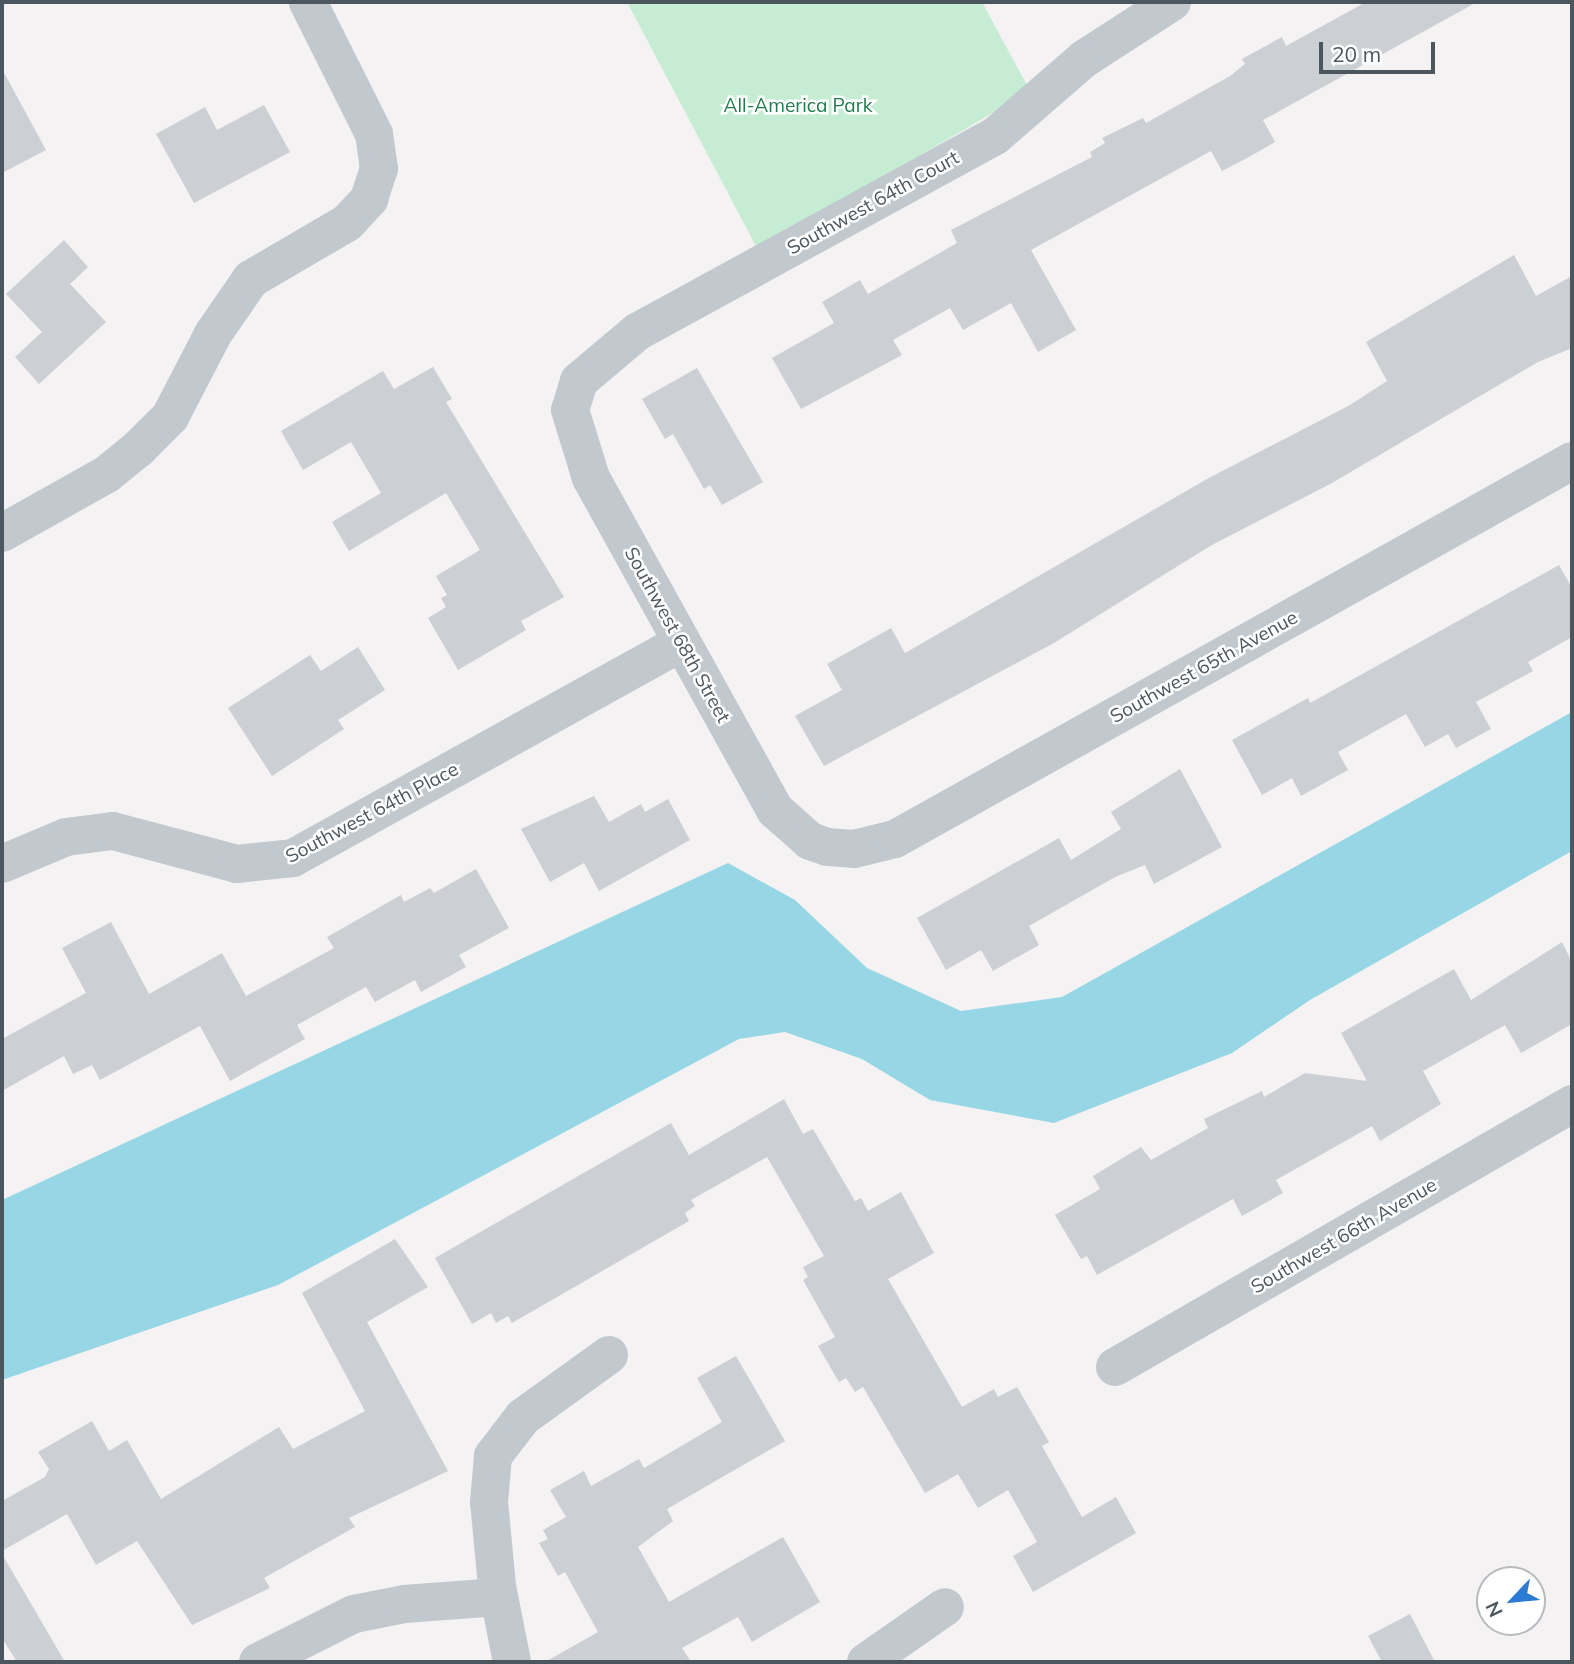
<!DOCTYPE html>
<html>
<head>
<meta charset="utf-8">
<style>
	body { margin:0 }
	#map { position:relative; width:1574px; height:1664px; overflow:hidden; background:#f4f2f2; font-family:Mulish,sans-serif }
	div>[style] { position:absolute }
	.green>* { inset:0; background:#c6ecd3 }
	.water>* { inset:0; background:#97d7e5 }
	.building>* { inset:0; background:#cccfd4 }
	.minor>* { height:38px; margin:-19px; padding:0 19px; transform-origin:19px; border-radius:19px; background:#c1c9cf }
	span { translate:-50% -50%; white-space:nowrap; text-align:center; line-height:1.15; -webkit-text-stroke:5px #fff; paint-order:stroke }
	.park-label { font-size:19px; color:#217a4a }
	.street-label { font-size:19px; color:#4b565e }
	.frame { position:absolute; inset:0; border:4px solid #4b565e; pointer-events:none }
	.north { position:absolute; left:1476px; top:1566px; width:70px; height:70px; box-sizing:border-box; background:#fff; border:2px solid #b7bbbf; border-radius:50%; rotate:244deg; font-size:19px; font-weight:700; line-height:28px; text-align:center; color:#4b565e }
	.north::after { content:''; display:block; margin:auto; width:24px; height:32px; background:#2b7bd5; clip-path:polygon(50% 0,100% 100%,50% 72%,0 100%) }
	.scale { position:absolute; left:1319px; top:42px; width:116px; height:32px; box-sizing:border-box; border:4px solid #4b565e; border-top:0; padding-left:9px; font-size:21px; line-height:24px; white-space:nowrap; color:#4b565e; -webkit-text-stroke:5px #fff; paint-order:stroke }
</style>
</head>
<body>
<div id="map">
	<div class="green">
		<i style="clip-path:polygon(627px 2px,982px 2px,1030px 91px,758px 250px)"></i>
	</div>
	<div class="water">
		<i style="clip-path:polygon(1572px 712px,1572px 851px,1310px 1000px,1232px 1053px,1054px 1123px,930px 1100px,862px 1059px,785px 1032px,739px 1039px,278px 1285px,2px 1380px,2px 1200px,728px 863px,795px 900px,867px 968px,961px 1011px,1062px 997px)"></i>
	</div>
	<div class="building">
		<i style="clip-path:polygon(1366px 2px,1477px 2px,1263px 120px,1275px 142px,1249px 157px,1222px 171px,1211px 151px,1031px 250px,1076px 330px,1038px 352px,1011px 303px,963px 330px,950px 308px,893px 340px,902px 355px,801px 409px,772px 358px,834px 323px,822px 302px,860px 280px,868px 294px,957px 243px,951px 230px,1092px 157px,1090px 152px,1105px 143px,1102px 138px,1143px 118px,1146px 123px,1230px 76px,1245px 64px,1242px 59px,1282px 37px,1286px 46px)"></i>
		<i style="clip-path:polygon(2px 69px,46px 150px,2px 173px)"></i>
		<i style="clip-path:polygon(264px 105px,290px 152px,194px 203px,156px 134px,205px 107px,217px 130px)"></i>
		<i style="clip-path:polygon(64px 240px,88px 267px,70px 284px,106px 322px,39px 384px,15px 357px,42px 332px,6px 294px)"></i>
		<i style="clip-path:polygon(1514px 255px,1536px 296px,1572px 276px,1572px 348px,1538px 362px,1332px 483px,1210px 546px,1054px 643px,824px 766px,795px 716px,842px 690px,827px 664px,891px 628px,905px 653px,1207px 479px,1350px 405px,1387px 381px,1366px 342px)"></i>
		<i style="clip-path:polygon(433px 367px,452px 399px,446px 402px,564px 597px,521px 621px,526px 630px,458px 670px,428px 618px,446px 607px,441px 598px,447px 595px,436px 576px,480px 550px,446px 493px,349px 551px,332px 522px,381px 493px,351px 442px,303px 470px,281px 431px,383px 371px,394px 389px)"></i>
		<i style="clip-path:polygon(697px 368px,763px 482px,722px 505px,710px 485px,704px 489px,673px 434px,665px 439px,642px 399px)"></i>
		<i style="clip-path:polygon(1559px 565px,1572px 588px,1572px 637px,1528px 662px,1533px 671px,1476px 702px,1491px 729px,1456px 748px,1448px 734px,1425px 747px,1406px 714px,1338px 752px,1348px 770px,1301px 796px,1292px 778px,1262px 795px,1232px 740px,1308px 698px,1310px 703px)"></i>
		<i style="clip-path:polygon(358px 647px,385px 690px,338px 720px,344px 729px,272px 776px,228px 708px,310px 655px,321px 671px)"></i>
		<i style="clip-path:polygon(1180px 769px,1222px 847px,1154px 884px,1145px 865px,1115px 877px,1029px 926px,1039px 945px,993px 971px,981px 950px,946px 970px,917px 918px,1059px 838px,1071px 860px,1121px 829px,1111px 812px)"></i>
		<i style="clip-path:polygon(594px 796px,609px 822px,641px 804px,645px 812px,668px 799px,690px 840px,599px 891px,584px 863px,550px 882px,521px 829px)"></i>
		<i style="clip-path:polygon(476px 869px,509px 928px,459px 955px,466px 967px,421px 992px,415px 980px,375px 1002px,366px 987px,297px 1025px,305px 1039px,230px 1081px,200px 1026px,100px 1080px,92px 1065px,73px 1074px,64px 1056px,2px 1091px,2px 1039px,86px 993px,62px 948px,111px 922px,149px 994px,222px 953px,246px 996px,334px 948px,327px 937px,401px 895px,404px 902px,430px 888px,434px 893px)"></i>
		<i style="clip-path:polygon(1562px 942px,1572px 962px,1572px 1024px,1521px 1053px,1505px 1025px,1423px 1071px,1441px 1104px,1380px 1141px,1372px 1126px,1276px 1180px,1283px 1193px,1242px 1216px,1233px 1199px,1097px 1275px,1087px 1256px,1081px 1259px,1055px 1215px,1100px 1189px,1093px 1176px,1141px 1147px,1151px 1160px,1208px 1128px,1204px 1119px,1262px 1091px,1264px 1097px,1305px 1073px,1367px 1081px,1341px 1033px,1454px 969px,1471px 1000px)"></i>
		<i style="clip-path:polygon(784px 1099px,803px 1134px,813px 1129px,855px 1201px,861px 1198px,868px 1211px,901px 1192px,934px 1253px,888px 1279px,962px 1407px,994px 1389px,998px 1397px,1017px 1387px,1049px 1442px,1042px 1446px,1082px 1517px,1116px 1497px,1136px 1533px,1033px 1592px,1013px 1556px,1037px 1542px,1008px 1490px,978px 1508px,958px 1474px,925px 1493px,863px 1387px,855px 1392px,846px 1378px,839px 1382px,818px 1346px,835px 1337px,803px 1280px,808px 1277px,803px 1267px,824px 1256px,767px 1157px,691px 1200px,695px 1206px,685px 1213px,689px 1221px,512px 1323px,508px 1316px,496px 1323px,491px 1313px,472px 1324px,435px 1258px,671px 1123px,689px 1155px)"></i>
		<i style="clip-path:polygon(395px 1239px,428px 1287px,367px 1322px,448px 1471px,349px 1518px,355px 1527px,264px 1578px,270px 1588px,192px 1625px,137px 1541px,96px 1565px,67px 1514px,2px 1551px,2px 1501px,45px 1477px,49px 1469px,38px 1452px,92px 1421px,109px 1451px,127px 1440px,161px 1499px,279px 1427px,293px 1449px,365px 1411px,302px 1293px)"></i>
		<i style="clip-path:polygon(736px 1356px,785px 1441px,667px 1509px,673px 1521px,638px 1547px,669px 1602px,783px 1537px,820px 1602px,752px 1642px,738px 1617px,682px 1648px,691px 1662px,545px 1662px,598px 1632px,565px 1572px,558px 1576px,539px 1543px,548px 1539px,543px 1530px,566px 1517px,550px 1490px,584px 1471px,591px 1486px,639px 1459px,644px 1468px,722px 1422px,697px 1378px)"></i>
		<i style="clip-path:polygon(2px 1554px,65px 1662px,17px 1662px,2px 1638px)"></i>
		<i style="clip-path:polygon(1410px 1614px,1435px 1662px,1382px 1662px,1368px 1636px)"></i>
	</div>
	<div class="minor">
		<i style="left:1172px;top:2px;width:105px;rotate:147.1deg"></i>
		<i style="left:1084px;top:59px;width:118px;rotate:139.1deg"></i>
		<i style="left:995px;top:136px;width:408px;rotate:151.3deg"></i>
		<i style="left:637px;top:332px;width:76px;rotate:139.8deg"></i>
		<i style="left:579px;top:381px;width:30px;rotate:107deg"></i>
		<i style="left:570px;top:410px;width:71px;rotate:72.8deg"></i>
		<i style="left:591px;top:478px;width:380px;rotate:61deg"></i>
		<i style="left:775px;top:810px;width:47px;rotate:41.5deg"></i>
		<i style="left:810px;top:841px;width:18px;rotate:19deg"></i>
		<i style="left:827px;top:847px;width:27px;rotate:4deg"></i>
		<i style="left:854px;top:849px;width:42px;rotate:-13.7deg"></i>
		<i style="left:895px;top:839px;width:775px;rotate:-29.18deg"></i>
		<i style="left:2px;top:533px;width:120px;rotate:-29.3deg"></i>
		<i style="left:107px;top:474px;width:40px;rotate:-39deg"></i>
		<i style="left:138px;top:449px;width:45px;rotate:-45deg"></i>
		<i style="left:170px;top:417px;width:93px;rotate:-62.6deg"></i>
		<i style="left:213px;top:334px;width:67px;rotate:-55.4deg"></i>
		<i style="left:251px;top:279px;width:111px;rotate:-30.3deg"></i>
		<i style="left:347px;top:223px;width:33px;rotate:-47deg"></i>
		<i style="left:369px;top:199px;width:32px;rotate:-72deg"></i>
		<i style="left:379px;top:169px;width:35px;rotate:-98deg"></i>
		<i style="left:374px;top:134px;width:148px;rotate:-116.6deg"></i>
		<i style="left:2px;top:864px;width:69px;rotate:-22.9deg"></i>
		<i style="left:66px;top:837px;width:47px;rotate:-7.3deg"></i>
		<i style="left:113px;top:831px;width:128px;rotate:14.9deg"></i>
		<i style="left:237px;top:864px;width:56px;rotate:-6.1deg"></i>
		<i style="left:293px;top:858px;width:444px;rotate:-29deg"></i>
		<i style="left:1115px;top:1367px;width:527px;rotate:-29.92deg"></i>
		<i style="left:258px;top:1662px;width:107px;rotate:-26.6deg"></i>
		<i style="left:354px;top:1614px;width:51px;rotate:-11.3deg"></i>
		<i style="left:404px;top:1604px;width:95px;rotate:-4.2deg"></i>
		<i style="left:512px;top:1662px;width:77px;rotate:-101.2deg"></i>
		<i style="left:497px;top:1586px;width:84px;rotate:-95.4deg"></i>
		<i style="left:489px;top:1502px;width:46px;rotate:-85deg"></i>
		<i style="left:493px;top:1456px;width:49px;rotate:-52.4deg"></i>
		<i style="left:523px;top:1417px;width:106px;rotate:-35.8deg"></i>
		<i style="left:866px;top:1662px;width:96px;rotate:-34.8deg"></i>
	</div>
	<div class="park-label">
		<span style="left:798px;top:106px">All-America Park</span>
	</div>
	<div class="street-label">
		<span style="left:873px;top:203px;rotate:-29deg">Southwest 64th Court</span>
		<span style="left:677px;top:635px;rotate:61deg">Southwest 68th Street</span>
		<span style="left:1204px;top:667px;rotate:-29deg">Southwest 65th Avenue</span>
		<span style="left:372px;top:813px;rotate:-28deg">Southwest 64th Place</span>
		<span style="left:1344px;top:1236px;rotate:-30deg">Southwest 66th Avenue</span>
	</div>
	<div class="frame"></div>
	<div class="north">N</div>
	<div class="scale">20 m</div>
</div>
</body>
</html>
